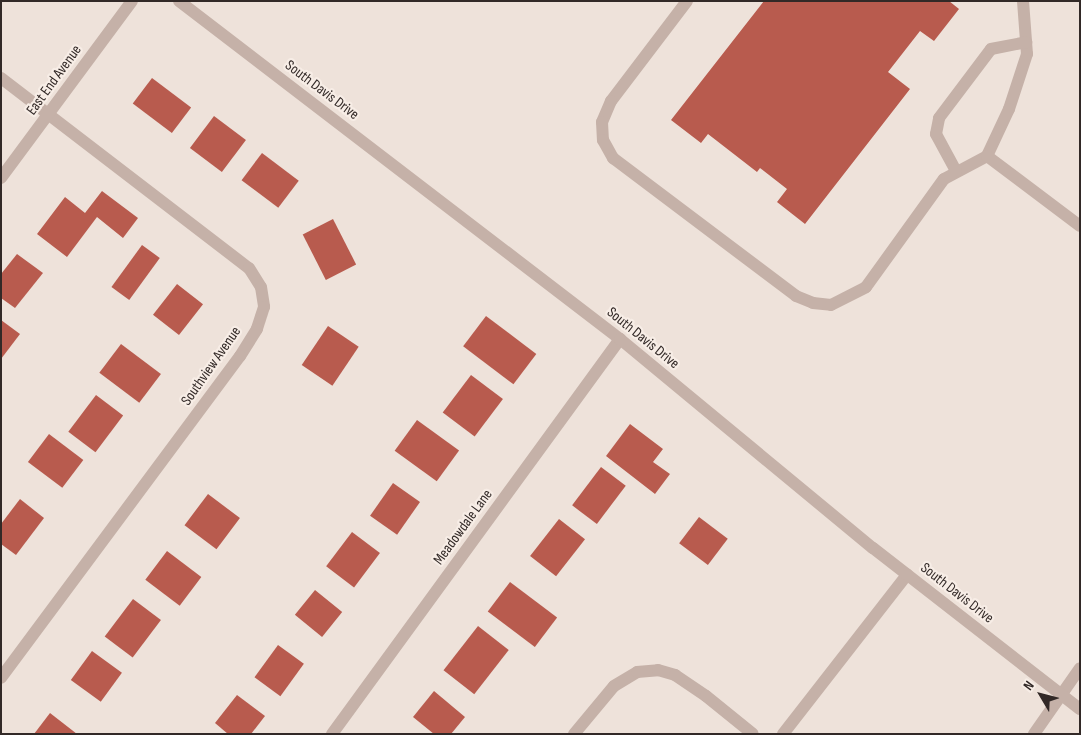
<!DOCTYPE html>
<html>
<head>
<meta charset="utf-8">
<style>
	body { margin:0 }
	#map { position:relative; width:1081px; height:735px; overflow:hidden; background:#eee2da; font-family:"Sofia Sans Condensed",sans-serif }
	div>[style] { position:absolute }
	.building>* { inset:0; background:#b85b4e; transform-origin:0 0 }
	.service>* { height:12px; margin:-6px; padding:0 6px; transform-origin:6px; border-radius:6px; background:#c5b1a8 }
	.minor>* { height:12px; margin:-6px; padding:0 6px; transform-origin:6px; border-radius:6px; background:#c5b1a8 }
	.tertiary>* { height:12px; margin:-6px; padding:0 6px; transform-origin:6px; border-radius:6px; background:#c5b1a8 }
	span { translate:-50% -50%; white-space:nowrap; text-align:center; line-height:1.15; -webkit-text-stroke:4.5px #f7ede6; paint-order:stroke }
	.street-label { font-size:15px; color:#322927 }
	.frame { position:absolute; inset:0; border:2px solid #322927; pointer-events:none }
	.north { position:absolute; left:1016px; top:670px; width:50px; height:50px; -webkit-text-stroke:4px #f7ede6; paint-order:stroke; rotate:307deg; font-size:14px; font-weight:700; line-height:20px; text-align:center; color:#322927 }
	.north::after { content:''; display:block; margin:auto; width:18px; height:22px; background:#322927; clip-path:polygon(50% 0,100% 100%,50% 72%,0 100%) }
</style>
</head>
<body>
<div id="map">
	<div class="building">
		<i style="clip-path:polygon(764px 1px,949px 1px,959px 9px,934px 41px,920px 31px,888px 72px,910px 89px,805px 224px,777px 202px,787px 189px,760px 168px,757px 172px,708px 134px,701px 143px,671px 120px)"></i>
		<i style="left:152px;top:78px;width:49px;height:32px;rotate:37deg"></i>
		<i style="left:214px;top:116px;width:40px;height:40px;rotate:37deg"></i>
		<i style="left:262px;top:153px;width:46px;height:34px;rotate:37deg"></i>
		<i style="clip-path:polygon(102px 191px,138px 218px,123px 238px,97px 217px,67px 257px,37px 234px,65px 197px,85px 213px)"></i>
		<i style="left:333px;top:219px;width:51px;height:34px;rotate:63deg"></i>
		<i style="left:142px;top:245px;width:22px;height:52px;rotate:36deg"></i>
		<i style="clip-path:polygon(17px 254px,43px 273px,15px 308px,1px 298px,1px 274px)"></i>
		<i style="left:177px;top:284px;width:33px;height:39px;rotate:38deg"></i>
		<i style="left:486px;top:316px;width:63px;height:38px;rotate:37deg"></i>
		<i style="clip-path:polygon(1px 320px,20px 334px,1px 359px)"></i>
		<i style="left:328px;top:326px;width:37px;height:47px;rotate:34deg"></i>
		<i style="left:121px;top:344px;width:50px;height:36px;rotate:37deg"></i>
		<i style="left:471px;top:375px;width:40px;height:47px;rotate:37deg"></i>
		<i style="left:96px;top:395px;width:34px;height:46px;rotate:37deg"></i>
		<i style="left:417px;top:420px;width:52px;height:38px;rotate:36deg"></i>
		<i style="clip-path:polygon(630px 424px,663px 449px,653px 462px,670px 474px,655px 494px,606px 456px)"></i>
		<i style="left:49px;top:434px;width:43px;height:35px;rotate:37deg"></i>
		<i style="left:601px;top:467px;width:31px;height:48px;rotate:37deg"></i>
		<i style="left:393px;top:483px;width:33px;height:40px;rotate:35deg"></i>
		<i style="left:208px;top:494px;width:40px;height:39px;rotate:37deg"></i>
		<i style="clip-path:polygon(20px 499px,44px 518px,16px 555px,1px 544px,1px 524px)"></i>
		<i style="left:699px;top:517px;width:36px;height:33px;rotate:37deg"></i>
		<i style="left:559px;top:519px;width:33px;height:47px;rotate:38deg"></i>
		<i style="left:352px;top:532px;width:35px;height:43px;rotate:37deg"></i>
		<i style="left:167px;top:551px;width:43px;height:36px;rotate:37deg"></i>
		<i style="left:510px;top:582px;width:59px;height:37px;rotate:37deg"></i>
		<i style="left:315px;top:590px;width:35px;height:32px;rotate:39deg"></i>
		<i style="left:133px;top:599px;width:35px;height:47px;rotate:37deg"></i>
		<i style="left:478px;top:626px;width:39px;height:56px;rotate:38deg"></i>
		<i style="left:278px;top:645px;width:32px;height:40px;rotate:36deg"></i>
		<i style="left:92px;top:651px;width:37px;height:36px;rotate:36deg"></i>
		<i style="clip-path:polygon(434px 691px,465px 717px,451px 734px,434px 734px,413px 717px)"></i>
		<i style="clip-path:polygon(237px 695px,265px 716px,251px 734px,228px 734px,215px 723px)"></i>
		<i style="clip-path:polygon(50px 713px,77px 734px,34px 734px)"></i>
	</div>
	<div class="service">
		<i style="left:687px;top:1px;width:126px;rotate:127.2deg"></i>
		<i style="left:611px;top:101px;width:23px;rotate:113deg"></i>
		<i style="left:602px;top:122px;width:18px;rotate:87deg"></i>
		<i style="left:603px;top:140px;width:21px;rotate:61deg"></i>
		<i style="left:613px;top:158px;width:229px;rotate:37deg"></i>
		<i style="left:796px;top:296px;width:18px;rotate:22deg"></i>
		<i style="left:813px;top:303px;width:18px;rotate:6deg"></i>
		<i style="left:831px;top:305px;width:39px;rotate:-27deg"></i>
		<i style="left:866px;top:287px;width:133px;rotate:-54.2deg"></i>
		<i style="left:944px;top:179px;width:49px;rotate:-28.1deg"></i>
		<i style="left:1023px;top:1px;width:53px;rotate:85.7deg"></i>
		<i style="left:1027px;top:54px;width:58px;rotate:108.1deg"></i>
		<i style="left:1009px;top:109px;width:52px;rotate:115.1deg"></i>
		<i style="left:987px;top:156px;width:116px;rotate:37deg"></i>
		<i style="left:956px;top:171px;width:42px;rotate:-118.4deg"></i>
		<i style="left:936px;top:134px;width:16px;rotate:-79deg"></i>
		<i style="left:939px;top:118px;width:86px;rotate:-53deg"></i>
		<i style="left:991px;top:49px;width:36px;rotate:-11deg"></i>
		<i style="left:574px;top:734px;width:62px;rotate:-50.2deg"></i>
		<i style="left:614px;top:686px;width:27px;rotate:-31deg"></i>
		<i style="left:637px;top:672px;width:21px;rotate:-5deg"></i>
		<i style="left:658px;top:670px;width:18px;rotate:16deg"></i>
		<i style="left:675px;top:675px;width:37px;rotate:34deg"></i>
		<i style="left:706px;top:696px;width:60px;rotate:39deg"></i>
		<i style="left:783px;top:734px;width:202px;rotate:-52.1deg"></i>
		<i style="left:1034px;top:734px;width:80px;rotate:-55.1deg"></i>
	</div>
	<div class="minor">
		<i style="left:1px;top:78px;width:312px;rotate:37.5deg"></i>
		<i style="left:249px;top:268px;width:22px;rotate:58deg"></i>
		<i style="left:261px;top:287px;width:20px;rotate:81deg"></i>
		<i style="left:264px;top:307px;width:23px;rotate:108deg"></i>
		<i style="left:257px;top:329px;width:32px;rotate:122deg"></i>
		<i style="left:240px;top:356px;width:401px;rotate:126.6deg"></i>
		<i style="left:1px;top:178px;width:220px;rotate:-53.5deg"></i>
		<i style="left:332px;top:734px;width:489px;rotate:-53.9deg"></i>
	</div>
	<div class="tertiary">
		<i style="left:179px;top:1px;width:556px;rotate:37.47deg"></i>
		<i style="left:620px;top:339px;width:328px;rotate:39.6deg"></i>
		<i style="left:873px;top:548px;width:262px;rotate:37.9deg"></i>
	</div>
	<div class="street-label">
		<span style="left:54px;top:80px;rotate:-54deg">East End Avenue</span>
		<span style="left:322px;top:90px;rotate:37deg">South Davis Drive</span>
		<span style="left:643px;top:338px;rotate:39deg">South Davis Drive</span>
		<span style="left:211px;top:366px;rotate:-55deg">Southview Avenue</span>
		<span style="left:463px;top:527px;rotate:-54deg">Meadowdale Lane</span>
		<span style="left:957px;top:593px;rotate:38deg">South Davis Drive</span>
	</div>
	<div class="frame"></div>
	<div class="north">N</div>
</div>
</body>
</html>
